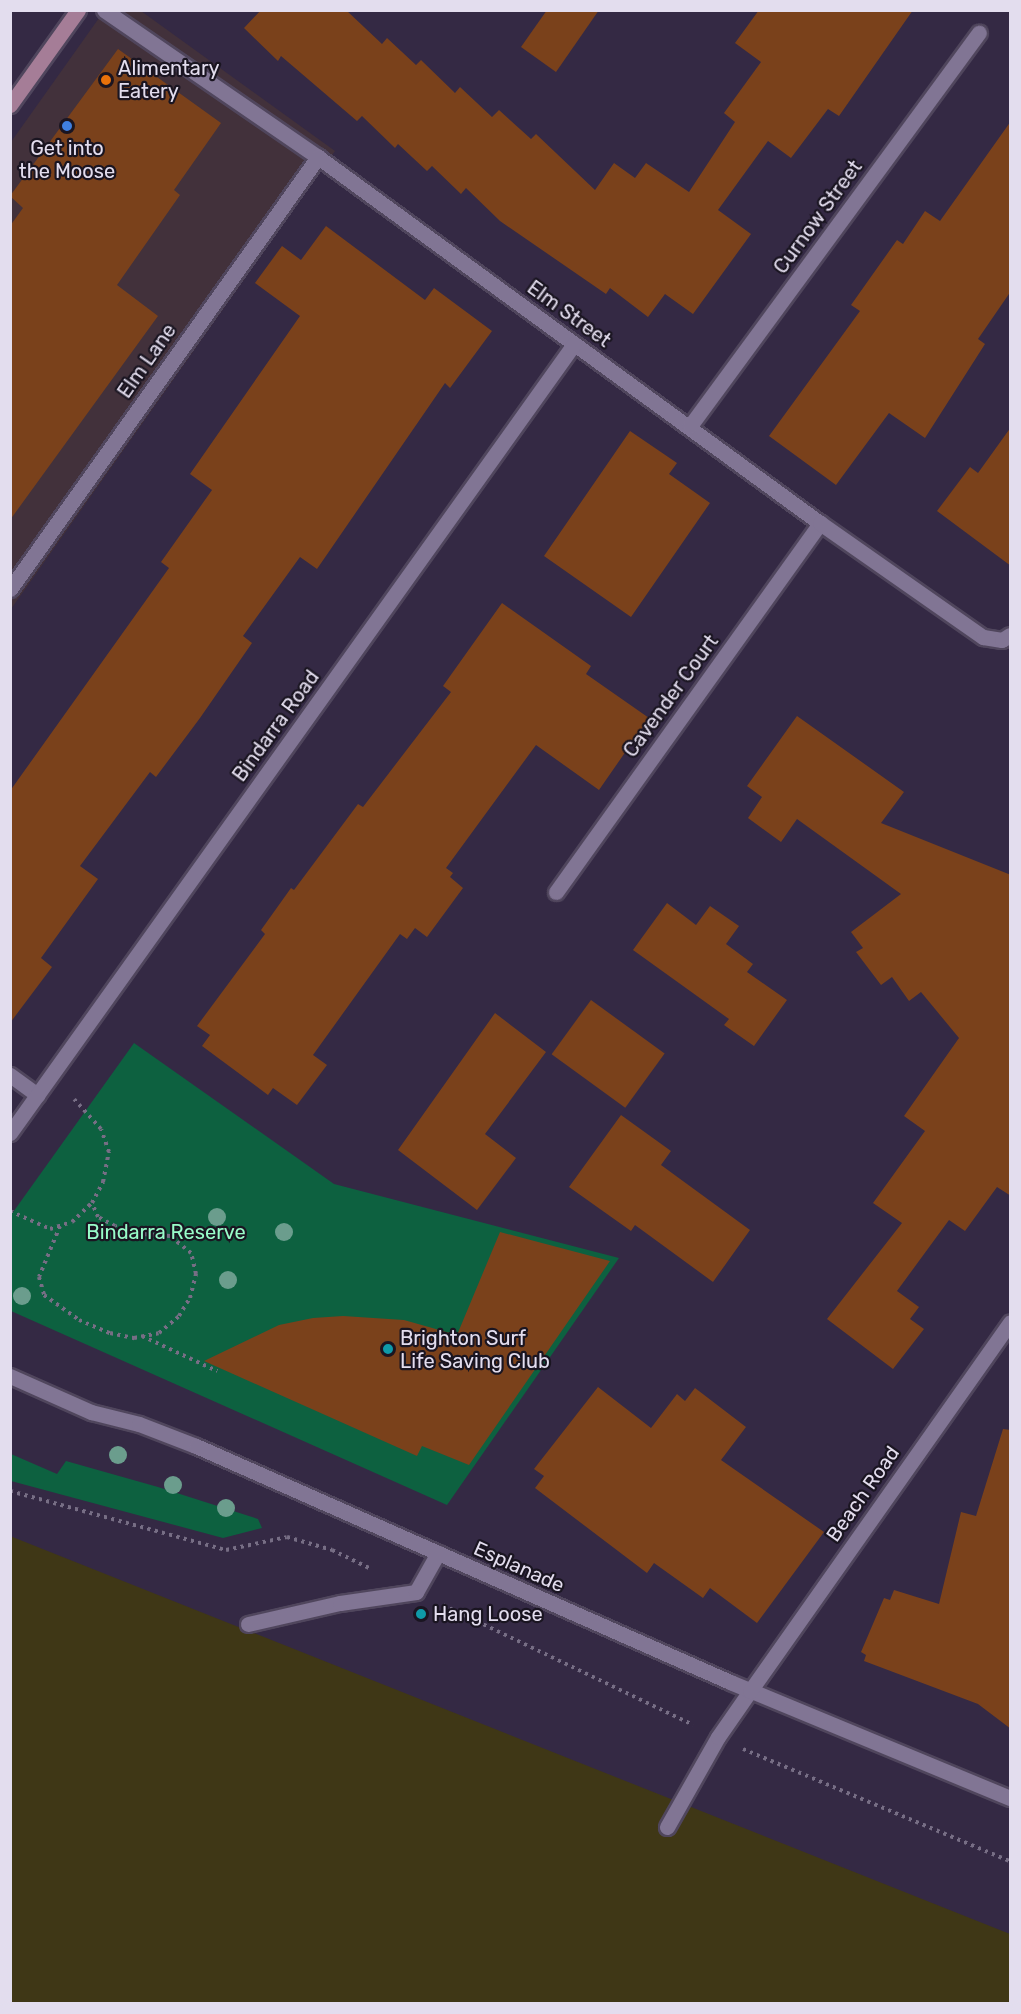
<!DOCTYPE html>
<html>
<head>
<meta charset="utf-8">
<style>
	body { margin:0 }
	#map { position:relative; width:1021px; height:2014px; overflow:hidden; background:#342944; font-family:Rubik,sans-serif }
	div>[style] { position:absolute }
	.commercial>* { inset:0; background:#42313b }
	.green>* { inset:0; background:#0d6140 }
	.sand>* { inset:0; background:#3f3716 }
	.building>* { inset:0; background:#7a411b; transform-origin:0 0 }
	.path>* { height:4px; margin-top:-2px; transform-origin:0; background:repeating-linear-gradient(90deg,#776e85 0 3px,transparent 0 7.5px) }
	.roads { filter:drop-shadow(2px 0 #50465d) drop-shadow(-2px 0 #50465d) drop-shadow(0 2px #50465d) drop-shadow(0 -2px #50465d) }
	.lane>* { height:15px; margin:-7.5px; padding:0 7.5px; transform-origin:7.5px; border-radius:7.5px; background:#817594 }
	.street>* { height:15px; margin:-7.5px; padding:0 7.5px; transform-origin:7.5px; border-radius:7.5px; background:#817594 }
	.secondary>* { height:15px; margin:-7.5px; padding:0 7.5px; transform-origin:7.5px; border-radius:7.5px; background:#a57d97 }
	.trees>* { width:18px; height:18px; margin:-9px; border-radius:50%; background:#6b9d8d }
	.dots>* { width:16px; height:16px; translate:-50% -50%; box-sizing:border-box; border:3px solid #1a1521; border-radius:50% }
	span { translate:-50% -50%; white-space:nowrap; text-align:center; line-height:1.15; -webkit-text-stroke:4.5px #1a1521; paint-order:stroke }
	.poi-label { font-size:20px; color:#e3ddee }
	.left { translate:0 -50%; text-align:left }
	.street-label { font-size:20px; color:#e3ddee }
	.park-label { font-size:20px; color:#98fcc9 }
	.frame { position:absolute; inset:0; border:12px solid #e3ddee; pointer-events:none }
</style>
</head>
<body>
<div id="map">
	<div class="commercial">
		<i style="clip-path:polygon(104px 11px,141px 11px,335px 151px,11px 609px,11px 142px)"></i>
	</div>
	<div class="green">
		<i style="clip-path:polygon(134px 1043px,334px 1184px,619px 1258px,447px 1505px,11px 1311px,11px 1215px)"></i>
		<i style="clip-path:polygon(11px 1454px,57px 1474px,66px 1461px,158px 1487px,258px 1519px,262px 1528px,223px 1538px,11px 1481px)"></i>
	</div>
	<div class="sand">
		<i style="clip-path:polygon(10px 1536px,1010px 1934px,1010px 2003px,11px 2003px)"></i>
	</div>
	<div class="building">
		<i style="clip-path:polygon(261px 10px,346px 10px,382px 44px,387px 38px,416px 65px,421px 60px,455px 93px,460px 87px,492px 117px,499px 110px,531px 139px,536px 134px,595px 190px,614px 163px,635px 178px,646px 163px,689px 192px,735px 122px,724px 113px,761px 62px,735px 43px,759px 10px,913px 10px,839px 116px,828px 109px,791px 158px,768px 141px,718px 210px,751px 234px,693px 314px,665px 294px,648px 317px,610px 288px,606px 294px,500px 221px,466px 188px,461px 194px,432px 166px,427px 171px,398px 144px,395px 148px,362px 116px,357px 121px,281px 56px,278px 61px,244px 28px)"></i>
		<i style="clip-path:polygon(547px 10px,599px 10px,556px 72px,521px 47px)"></i>
		<i style="clip-path:polygon(118px 49px,221px 123px,174px 190px,180px 195px,117px 285px,158px 316px,10px 520px,10px 226px,23px 208px,10px 196px)"></i>
		<i style="clip-path:polygon(1011px 121px,1011px 291px,978px 339px,985px 344px,925px 438px,889px 413px,836px 485px,769px 436px,860px 311px,851px 305px,897px 240px,903px 244px,925px 211px,940px 221px)"></i>
		<i style="clip-path:polygon(326px 226px,425px 300px,434px 288px,492px 331px,450px 388px,445px 383px,317px 569px,300px 557px,243px 636px,252px 643px,200px 718px,156px 777px,150px 772px,80px 866px,98px 879px,41px 958px,52px 967px,10px 1023px,10px 791px,169px 568px,161px 562px,212px 490px,190px 474px,300px 316px,255px 283px,282px 246px,301px 260px)"></i>
		<i style="clip-path:polygon(1011px 427px,1011px 566px,937px 511px,970px 467px,978px 473px)"></i>
		<i style="clip-path:polygon(630px 431px,677px 463px,669px 474px,710px 503px,631px 617px,544px 556px)"></i>
		<i style="clip-path:polygon(502px 603px,591px 666px,586px 674px,649px 718px,599px 790px,536px 745px,446px 868px,453px 873px,450px 877px,463px 888px,427px 937px,415px 928px,407px 939px,400px 934px,313px 1055px,327px 1065px,297px 1105px,273px 1088px,268px 1095px,202px 1046px,210px 1035px,197px 1026px,265px 934px,261px 930px,291px 888px,294px 890px,358px 804px,363px 807px,451px 692px,443px 686px)"></i>
		<i style="clip-path:polygon(797px 716px,904px 792px,881px 823px,1011px 875px,1011px 1196px,997px 1187px,965px 1231px,949px 1220px,897px 1291px,919px 1307px,910px 1319px,924px 1329px,893px 1369px,827px 1319px,902px 1223px,873px 1203px,925px 1131px,904px 1116px,959px 1038px,921px 992px,909px 1001px,892px 977px,881px 985px,856px 952px,863px 948px,851px 932px,901px 894px,797px 819px,781px 842px,748px 818px,762px 797px,747px 786px)"></i>
		<i style="clip-path:polygon(667px 903px,696px 925px,710px 906px,739px 926px,726px 944px,753px 964px,747px 972px,787px 1000px,754px 1046px,724px 1025px,729px 1019px,633px 950px)"></i>
		<i style="left:591px;top:1000px;width:91px;height:67px;rotate:36deg"></i>
		<i style="clip-path:polygon(495px 1013px,546px 1052px,485px 1134px,516px 1158px,477px 1210px,398px 1150px)"></i>
		<i style="clip-path:polygon(621px 1115px,671px 1151px,661px 1165px,750px 1230px,713px 1282px,635px 1225px,631px 1231px,569px 1187px)"></i>
		<i style="clip-path:polygon(500px 1232px,610px 1261px,469px 1465px,422px 1446px,417px 1456px,204px 1361px,279px 1325px,313px 1318px,343px 1316px,404px 1320px,457px 1335px)"></i>
		<i style="clip-path:polygon(598px 1387px,651px 1428px,677px 1394px,685px 1401px,695px 1388px,746px 1427px,721px 1460px,824px 1532px,757px 1623px,710px 1588px,703px 1598px,654px 1563px,647px 1573px,535px 1488px,544px 1476px,534px 1469px)"></i>
		<i style="clip-path:polygon(1003px 1429px,1011px 1430px,1011px 1729px,978px 1704px,864px 1661px,866px 1655px,861px 1652px,884px 1598px,890px 1600px,894px 1590px,939px 1604px,961px 1512px,976px 1516px)"></i>
	</div>
	<div class="path">
		<i style="left:10px;top:1211px;width:44px;rotate:24.2deg"></i>
		<i style="left:50px;top:1229px;width:23px;rotate:-18deg"></i>
		<i style="left:72px;top:1222px;width:28px;rotate:-44deg"></i>
		<i style="left:92px;top:1203px;width:24px;rotate:-62deg"></i>
		<i style="left:103px;top:1182px;width:31px;rotate:-79deg"></i>
		<i style="left:109px;top:1152px;width:24px;rotate:-109deg"></i>
		<i style="left:101px;top:1129px;width:40px;rotate:-132deg"></i>
		<i style="left:60px;top:1226px;width:55px;rotate:112.4deg"></i>
		<i style="left:39px;top:1277px;width:19px;rotate:74deg"></i>
		<i style="left:44px;top:1295px;width:43px;rotate:35.5deg"></i>
		<i style="left:79px;top:1320px;width:34px;rotate:23deg"></i>
		<i style="left:110px;top:1333px;width:25px;rotate:12deg"></i>
		<i style="left:134px;top:1338px;width:25px;rotate:-11deg"></i>
		<i style="left:159px;top:1333px;width:26px;rotate:-40deg"></i>
		<i style="left:179px;top:1316px;width:21px;rotate:-59deg"></i>
		<i style="left:190px;top:1298px;width:25px;rotate:-76deg"></i>
		<i style="left:196px;top:1274px;width:22px;rotate:-103deg"></i>
		<i style="left:191px;top:1253px;width:27px;rotate:-141deg"></i>
		<i style="left:170px;top:1236px;width:32px;rotate:-176deg"></i>
		<i style="left:138px;top:1234px;width:24px;rotate:-161deg"></i>
		<i style="left:115px;top:1226px;width:19px;rotate:-152deg"></i>
		<i style="left:98px;top:1217px;width:15px;rotate:-113deg"></i>
		<i style="left:142px;top:1336px;width:83px;rotate:25deg"></i>
		<i style="left:10px;top:1491px;width:224px;rotate:15.3deg"></i>
		<i style="left:226px;top:1550px;width:62px;rotate:-12deg"></i>
		<i style="left:287px;top:1537px;width:47px;rotate:16.1deg"></i>
		<i style="left:332px;top:1550px;width:41px;rotate:25.9deg"></i>
		<i style="left:443px;top:1605px;width:277px;rotate:25.6deg"></i>
		<i style="left:743px;top:1749px;width:290px;rotate:22.8deg"></i>
	</div>
	<div class="roads">
		<div class="lane">
			<i style="left:556px;top:892px;width:454px;rotate:-54.4deg"></i>
			<i style="left:248px;top:1624px;width:94px;rotate:-12.9deg"></i>
			<i style="left:340px;top:1603px;width:77px;rotate:-8.2deg"></i>
			<i style="left:416px;top:1592px;width:45px;rotate:-60.6deg"></i>
			<i style="left:667px;top:1827px;width:103px;rotate:-60.5deg"></i>
			<i style="left:718px;top:1737px;width:56px;rotate:-55.2deg"></i>
		</div>
		<div class="street">
			<i style="left:104px;top:10px;width:260px;rotate:34.5deg"></i>
			<i style="left:318px;top:157px;width:621px;rotate:36.1deg"></i>
			<i style="left:820px;top:523px;width:199px;rotate:35deg"></i>
			<i style="left:983px;top:637px;width:19px;rotate:9deg"></i>
			<i style="left:1002px;top:640px;width:9px;rotate:-32deg"></i>
			<i style="left:690px;top:426px;width:488px;rotate:-53.7deg"></i>
			<i style="left:10px;top:589px;width:531px;rotate:-54.51deg"></i>
			<i style="left:10px;top:1075px;width:34px;rotate:36deg"></i>
			<i style="left:10px;top:1133px;width:970px;rotate:-54.44deg"></i>
			<i style="left:10px;top:1376px;width:89px;rotate:24deg"></i>
			<i style="left:91px;top:1412px;width:49px;rotate:14deg"></i>
			<i style="left:139px;top:1424px;width:61px;rotate:21.1deg"></i>
			<i style="left:196px;top:1446px;width:584px;rotate:23.84deg"></i>
			<i style="left:730px;top:1682px;width:303px;rotate:22.5deg"></i>
			<i style="left:750px;top:1691px;width:451px;rotate:-54.8deg"></i>
		</div>
		<div class="secondary">
			<i style="left:10px;top:105px;width:117px;rotate:-54.4deg"></i>
		</div>
	</div>
	<div class="trees">
		<i style="left:217px;top:1217px"></i>
		<i style="left:284px;top:1232px"></i>
		<i style="left:228px;top:1280px"></i>
		<i style="left:22px;top:1296px"></i>
		<i style="left:118px;top:1455px"></i>
		<i style="left:173px;top:1485px"></i>
		<i style="left:226px;top:1508px"></i>
	</div>
	<div class="dots">
		<i style="left:106px;top:80px;background:#e8710a"></i>
		<i style="left:67px;top:126px;background:#3f7fe0"></i>
		<i style="left:388px;top:1349px;background:#0f9aa8"></i>
		<i style="left:421px;top:1614px;background:#0f9aa8"></i>
	</div>
	<div class="poi-label">
		<span class="left" style="left:118px;top:80px">Alimentary<br>Eatery</span>
		<span style="left:67px;top:160px">Get into<br>the Moose</span>
		<span class="left" style="left:400px;top:1350px">Brighton Surf<br>Life Saving Club</span>
		<span class="left" style="left:433px;top:1614px">Hang Loose</span>
	</div>
	<div class="street-label">
		<span style="left:818px;top:217px;rotate:-54deg">Curnow Street</span>
		<span style="left:569px;top:314px;rotate:36deg">Elm Street</span>
		<span style="left:147px;top:361px;rotate:-55deg">Elm Lane</span>
		<span style="left:671px;top:696px;rotate:-54deg">Cavender Court</span>
		<span style="left:276px;top:726px;rotate:-54deg">Bindarra Road</span>
		<span style="left:863px;top:1494px;rotate:-55deg">Beach Road</span>
		<span style="left:519px;top:1567px;rotate:24deg">Esplanade</span>
	</div>
	<div class="park-label">
		<span style="left:166px;top:1232px">Bindarra Reserve</span>
	</div>
	<div class="frame"></div>
</div>
</body>
</html>
